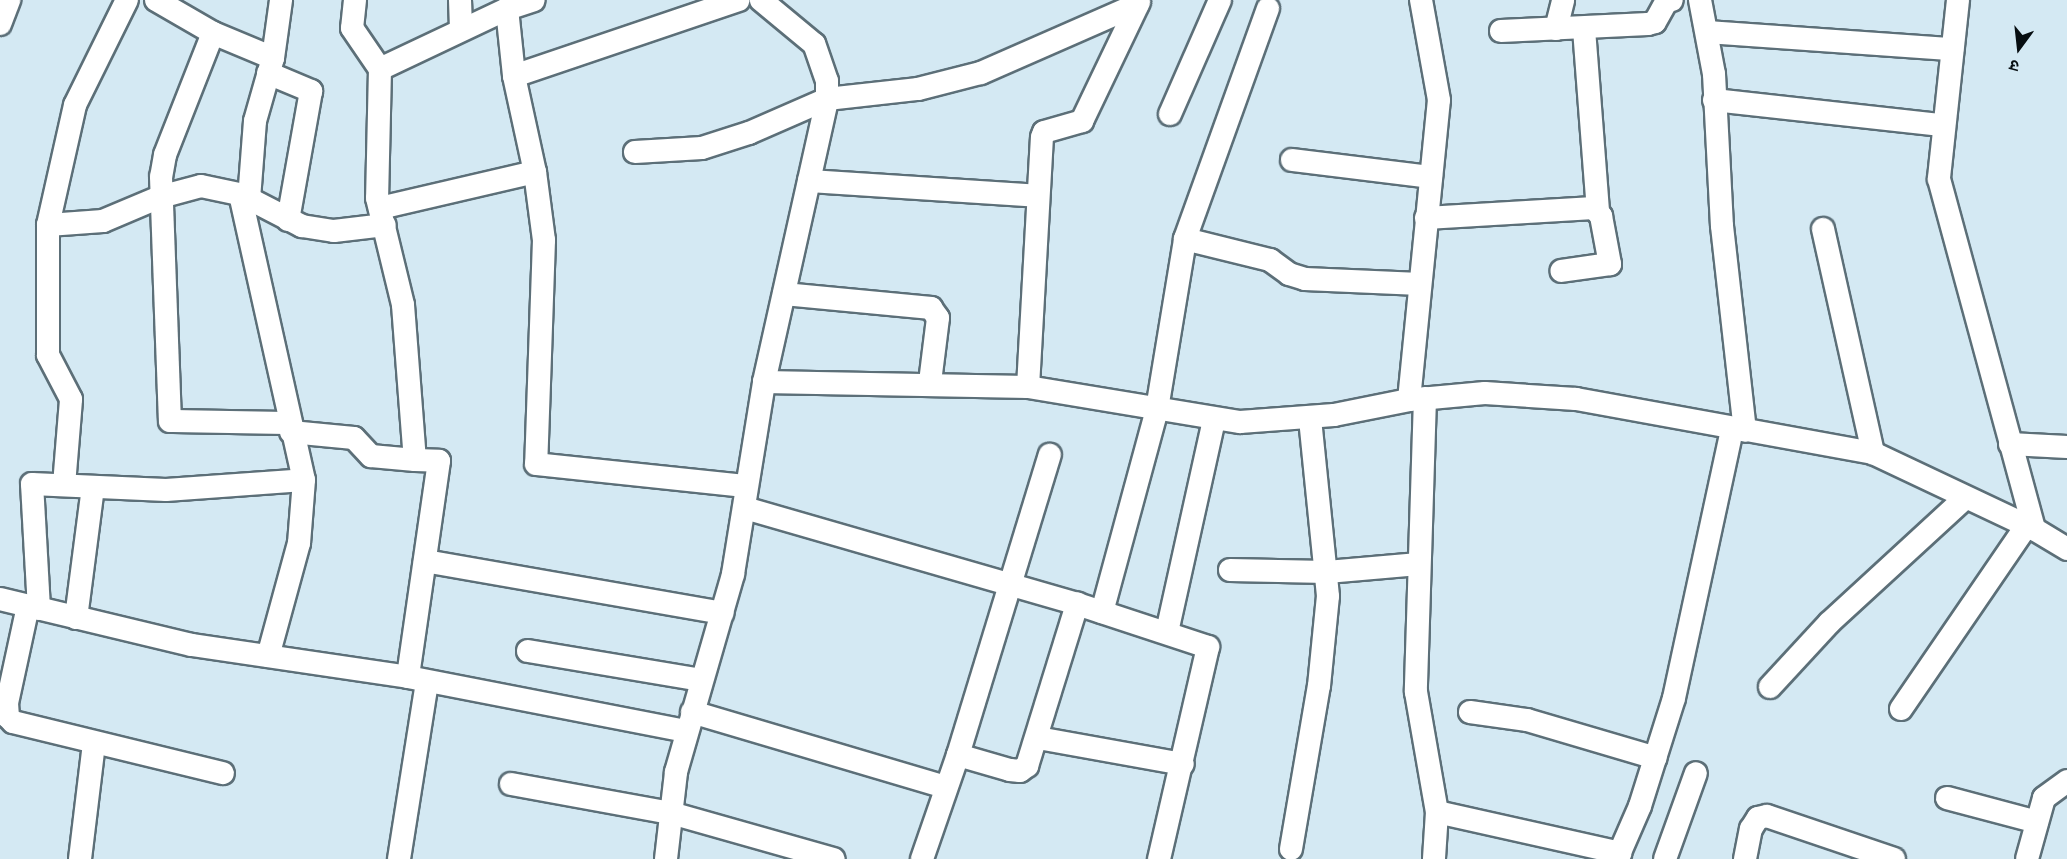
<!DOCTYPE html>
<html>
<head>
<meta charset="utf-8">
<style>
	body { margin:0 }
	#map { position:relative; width:2067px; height:859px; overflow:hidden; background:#d4e9f3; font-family:Cabin,"Noto Sans Devanagari",sans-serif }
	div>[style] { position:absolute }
	.roads { filter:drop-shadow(2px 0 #5c6f78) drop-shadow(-2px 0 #5c6f78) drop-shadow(0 2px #5c6f78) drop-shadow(0 -2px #5c6f78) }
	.minor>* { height:22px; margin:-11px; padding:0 11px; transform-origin:11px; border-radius:11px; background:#fff }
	span { translate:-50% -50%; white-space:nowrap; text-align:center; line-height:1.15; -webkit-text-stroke:6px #d4e9f3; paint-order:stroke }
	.north { position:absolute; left:1989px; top:18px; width:60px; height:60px; -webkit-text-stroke:4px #d4e9f3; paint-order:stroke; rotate:195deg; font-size:16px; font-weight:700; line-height:24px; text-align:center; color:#070e11 }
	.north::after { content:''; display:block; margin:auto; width:21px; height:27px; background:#070e11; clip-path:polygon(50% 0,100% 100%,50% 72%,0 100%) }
</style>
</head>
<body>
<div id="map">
	<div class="roads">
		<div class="minor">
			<i style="left:156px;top:0;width:66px;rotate:30.1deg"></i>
			<i style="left:213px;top:33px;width:65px;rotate:22.6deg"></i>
			<i style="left:355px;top:0;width:28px;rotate:96deg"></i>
			<i style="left:352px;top:28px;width:50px;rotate:55.7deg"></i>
			<i style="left:380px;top:69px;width:129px;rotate:91.3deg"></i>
			<i style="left:377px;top:198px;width:110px;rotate:76.3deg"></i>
			<i style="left:403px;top:305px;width:155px;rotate:85.6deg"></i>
			<i style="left:415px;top:460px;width:24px;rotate:2deg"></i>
			<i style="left:439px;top:461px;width:218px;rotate:98.2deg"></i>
			<i style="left:460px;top:0;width:29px;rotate:88deg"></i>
			<i style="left:1700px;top:0;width:75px;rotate:79.3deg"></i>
			<i style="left:1714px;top:74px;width:152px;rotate:87deg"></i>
			<i style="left:1722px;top:226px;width:206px;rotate:83.6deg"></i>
			<i style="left:1958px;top:0;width:180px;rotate:96.1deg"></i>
			<i style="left:1939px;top:179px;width:363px;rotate:74.8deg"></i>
			<i style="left:507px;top:9px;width:67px;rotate:84deg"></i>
			<i style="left:514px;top:76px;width:98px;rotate:77.7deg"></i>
			<i style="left:535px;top:172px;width:69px;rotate:82.5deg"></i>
			<i style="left:544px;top:240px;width:224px;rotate:92deg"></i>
			<i style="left:536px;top:464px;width:211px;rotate:6deg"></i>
			<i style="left:0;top:24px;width:26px;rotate:-69deg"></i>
			<i style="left:1556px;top:29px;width:30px;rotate:-76deg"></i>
			<i style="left:1584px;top:29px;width:184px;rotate:85.6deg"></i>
			<i style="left:1501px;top:31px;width:147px;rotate:-2.7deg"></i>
			<i style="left:1648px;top:24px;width:7px;rotate:-16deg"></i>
			<i style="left:1655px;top:22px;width:23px;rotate:-61deg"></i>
			<i style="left:1666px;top:2px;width:6px;rotate:-18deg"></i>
			<i style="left:1707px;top:32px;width:246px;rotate:4deg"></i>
			<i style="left:213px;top:33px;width:131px;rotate:111.5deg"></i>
			<i style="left:165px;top:155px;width:22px;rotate:100deg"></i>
			<i style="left:161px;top:177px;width:244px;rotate:87.9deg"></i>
			<i style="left:170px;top:421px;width:119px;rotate:1deg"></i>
			<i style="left:380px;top:69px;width:140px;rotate:-25.3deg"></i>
			<i style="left:507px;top:9px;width:28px;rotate:-18deg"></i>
			<i style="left:268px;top:73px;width:47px;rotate:22.7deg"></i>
			<i style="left:311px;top:91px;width:131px;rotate:100.1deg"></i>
			<i style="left:514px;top:76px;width:237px;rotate:-18.7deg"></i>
			<i style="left:1714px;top:100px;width:229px;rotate:6.3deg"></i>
			<i style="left:1170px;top:114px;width:124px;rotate:-66.3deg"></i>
			<i style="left:635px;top:152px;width:67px;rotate:-3.4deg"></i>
			<i style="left:702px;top:148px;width:49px;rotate:-17.7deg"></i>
			<i style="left:749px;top:133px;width:85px;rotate:-23.6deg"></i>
			<i style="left:827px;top:99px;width:92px;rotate:-6.3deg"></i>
			<i style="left:918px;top:89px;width:65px;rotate:-14.3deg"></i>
			<i style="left:981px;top:73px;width:171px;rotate:-23.7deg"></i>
			<i style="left:1292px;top:160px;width:140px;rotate:7deg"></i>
			<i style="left:809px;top:181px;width:229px;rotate:3.7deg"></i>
			<i style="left:240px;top:194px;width:293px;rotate:77.4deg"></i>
			<i style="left:304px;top:480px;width:63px;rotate:94.5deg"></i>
			<i style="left:299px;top:543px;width:117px;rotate:105.3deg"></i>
			<i style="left:249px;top:199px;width:78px;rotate:-85.6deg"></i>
			<i style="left:255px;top:121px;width:66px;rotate:-74.1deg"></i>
			<i style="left:273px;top:58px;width:59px;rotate:-82.1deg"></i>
			<i style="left:380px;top:208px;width:159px;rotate:-13.1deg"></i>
			<i style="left:1426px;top:218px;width:168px;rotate:-3.4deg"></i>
			<i style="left:1594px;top:208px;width:11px;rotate:49deg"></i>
			<i style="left:1601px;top:216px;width:49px;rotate:79.4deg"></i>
			<i style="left:1610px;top:264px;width:49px;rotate:171.9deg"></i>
			<i style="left:48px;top:225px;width:123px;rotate:-77.3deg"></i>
			<i style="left:75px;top:105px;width:117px;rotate:-63.7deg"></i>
			<i style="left:1823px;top:229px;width:230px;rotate:77.4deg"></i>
			<i style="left:1185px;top:239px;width:88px;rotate:13.9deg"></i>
			<i style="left:1270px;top:260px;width:24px;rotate:36deg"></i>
			<i style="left:1289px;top:274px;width:17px;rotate:17deg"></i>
			<i style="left:1305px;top:279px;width:115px;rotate:2.5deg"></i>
			<i style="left:784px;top:294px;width:148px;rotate:5.4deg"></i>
			<i style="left:931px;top:308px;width:12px;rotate:55deg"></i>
			<i style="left:938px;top:318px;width:64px;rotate:97.1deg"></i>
			<i style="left:764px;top:382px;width:264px;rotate:1.1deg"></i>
			<i style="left:1028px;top:387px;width:215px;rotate:9.4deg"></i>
			<i style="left:1240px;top:422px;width:94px;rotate:-4.3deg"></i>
			<i style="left:1334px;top:415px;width:76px;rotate:-11.3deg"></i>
			<i style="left:1409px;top:400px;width:76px;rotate:-5.3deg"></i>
			<i style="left:1485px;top:393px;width:91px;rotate:3.8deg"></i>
			<i style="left:1576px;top:399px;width:302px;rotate:10.3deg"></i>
			<i style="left:1873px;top:453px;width:178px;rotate:25.3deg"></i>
			<i style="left:2034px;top:529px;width:39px;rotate:31deg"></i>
			<i style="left:1028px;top:387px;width:250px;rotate:-86.8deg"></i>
			<i style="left:1042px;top:137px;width:5px;rotate:-68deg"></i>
			<i style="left:1044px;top:132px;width:40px;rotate:-16deg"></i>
			<i style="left:1082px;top:121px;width:132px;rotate:-64.4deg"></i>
			<i style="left:1425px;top:398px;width:294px;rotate:91.8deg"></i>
			<i style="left:1416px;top:692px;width:122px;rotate:80.1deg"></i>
			<i style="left:1437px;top:812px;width:47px;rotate:93.7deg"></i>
			<i style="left:1409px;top:400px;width:301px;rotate:-84.3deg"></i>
			<i style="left:1439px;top:100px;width:102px;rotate:-100.2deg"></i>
			<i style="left:291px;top:432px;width:63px;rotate:5.4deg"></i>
			<i style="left:354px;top:438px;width:25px;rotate:47deg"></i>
			<i style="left:371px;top:456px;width:44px;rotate:5.2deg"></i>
			<i style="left:2010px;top:444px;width:57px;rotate:3deg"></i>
			<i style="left:64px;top:485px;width:86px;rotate:-85.3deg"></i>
			<i style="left:71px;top:399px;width:50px;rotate:-117.6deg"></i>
			<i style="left:48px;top:355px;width:130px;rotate:-90deg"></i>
			<i style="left:48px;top:225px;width:55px;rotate:-4.2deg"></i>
			<i style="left:103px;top:221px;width:62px;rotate:-22.8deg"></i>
			<i style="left:160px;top:197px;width:42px;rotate:-15deg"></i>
			<i style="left:201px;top:186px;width:40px;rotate:12deg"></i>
			<i style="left:240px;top:194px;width:70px;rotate:27.3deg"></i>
			<i style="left:302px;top:226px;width:32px;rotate:9deg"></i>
			<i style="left:334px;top:231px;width:51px;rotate:-6.7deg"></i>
			<i style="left:745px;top:508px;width:346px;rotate:16.1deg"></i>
			<i style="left:1077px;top:604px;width:138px;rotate:18.2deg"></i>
			<i style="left:1208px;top:647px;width:218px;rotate:103deg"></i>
			<i style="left:425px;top:561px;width:302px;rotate:9.9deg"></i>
			<i style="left:1230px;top:570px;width:97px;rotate:1.2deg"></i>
			<i style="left:1327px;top:572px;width:92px;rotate:-5deg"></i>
			<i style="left:0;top:599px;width:197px;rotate:13.5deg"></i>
			<i style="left:192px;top:645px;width:218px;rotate:8.4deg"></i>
			<i style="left:408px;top:677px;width:283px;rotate:11deg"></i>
			<i style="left:28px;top:606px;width:99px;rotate:102.2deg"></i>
			<i style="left:7px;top:703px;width:14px;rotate:86deg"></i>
			<i style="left:8px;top:717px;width:7px;rotate:45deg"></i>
			<i style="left:13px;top:722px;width:216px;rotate:13.7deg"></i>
			<i style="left:39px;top:609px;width:125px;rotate:-93.2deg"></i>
			<i style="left:32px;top:484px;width:134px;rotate:2.6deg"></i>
			<i style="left:166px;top:490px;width:138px;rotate:-4.1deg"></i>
			<i style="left:1102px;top:612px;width:210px;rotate:-74.8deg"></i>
			<i style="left:1157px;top:409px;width:172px;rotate:-80.6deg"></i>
			<i style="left:1185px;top:239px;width:245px;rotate:-70.2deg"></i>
			<i style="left:76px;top:618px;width:132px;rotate:-82.6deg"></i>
			<i style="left:1167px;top:632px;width:217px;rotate:-77.5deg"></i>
			<i style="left:528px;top:651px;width:175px;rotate:9.5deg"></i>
			<i style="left:1770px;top:687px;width:87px;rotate:-47.3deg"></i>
			<i style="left:1829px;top:623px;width:185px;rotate:-42.6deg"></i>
			<i style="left:1901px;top:709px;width:223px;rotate:-55.6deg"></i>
			<i style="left:692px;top:712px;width:265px;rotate:16.5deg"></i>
			<i style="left:1470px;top:712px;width:58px;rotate:8deg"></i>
			<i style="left:1527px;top:720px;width:134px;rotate:16.4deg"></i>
			<i style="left:1038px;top:738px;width:147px;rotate:10.2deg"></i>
			<i style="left:958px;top:755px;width:54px;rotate:16.1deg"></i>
			<i style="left:1010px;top:770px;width:10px;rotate:6deg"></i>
			<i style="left:1020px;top:771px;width:9px;rotate:-36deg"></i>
			<i style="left:1027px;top:766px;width:170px;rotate:-72.8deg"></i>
			<i style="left:511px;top:784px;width:163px;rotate:10.3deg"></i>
			<i style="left:671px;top:813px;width:169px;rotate:15.8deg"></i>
			<i style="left:1947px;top:798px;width:93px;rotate:14.9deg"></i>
			<i style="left:1437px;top:812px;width:188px;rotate:12.6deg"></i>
			<i style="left:1291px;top:849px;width:165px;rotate:-80.3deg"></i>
			<i style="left:1319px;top:686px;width:90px;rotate:-84.3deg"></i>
			<i style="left:1328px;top:596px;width:179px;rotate:-95.8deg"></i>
			<i style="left:80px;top:859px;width:117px;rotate:-83.1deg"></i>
			<i style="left:399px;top:859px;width:179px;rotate:-81deg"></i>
			<i style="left:666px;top:859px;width:88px;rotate:-83.4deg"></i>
			<i style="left:676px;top:772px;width:206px;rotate:-73.9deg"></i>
			<i style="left:733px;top:574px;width:194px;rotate:-80.8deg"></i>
			<i style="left:764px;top:382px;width:290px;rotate:-77.4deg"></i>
			<i style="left:827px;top:99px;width:18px;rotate:-90deg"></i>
			<i style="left:827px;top:81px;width:39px;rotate:-109deg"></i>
			<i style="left:814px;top:44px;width:69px;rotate:-140.3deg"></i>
			<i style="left:922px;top:859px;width:110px;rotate:-70.9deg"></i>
			<i style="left:958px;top:755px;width:314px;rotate:-73deg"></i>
			<i style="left:1617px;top:859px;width:58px;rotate:-66.5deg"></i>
			<i style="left:1640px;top:806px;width:113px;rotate:-72.5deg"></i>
			<i style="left:1674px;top:698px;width:275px;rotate:-77.8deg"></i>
			<i style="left:1665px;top:859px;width:91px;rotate:-70.2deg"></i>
			<i style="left:1745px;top:859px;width:31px;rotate:-79deg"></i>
			<i style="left:1751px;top:829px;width:13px;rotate:-58deg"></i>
			<i style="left:1758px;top:818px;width:9px;rotate:-13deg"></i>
			<i style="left:1767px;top:816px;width:134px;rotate:18.7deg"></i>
			<i style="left:2027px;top:859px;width:63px;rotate:-74.4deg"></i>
			<i style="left:2044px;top:798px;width:29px;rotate:-36deg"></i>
		</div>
	</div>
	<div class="north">उ</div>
</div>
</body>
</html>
